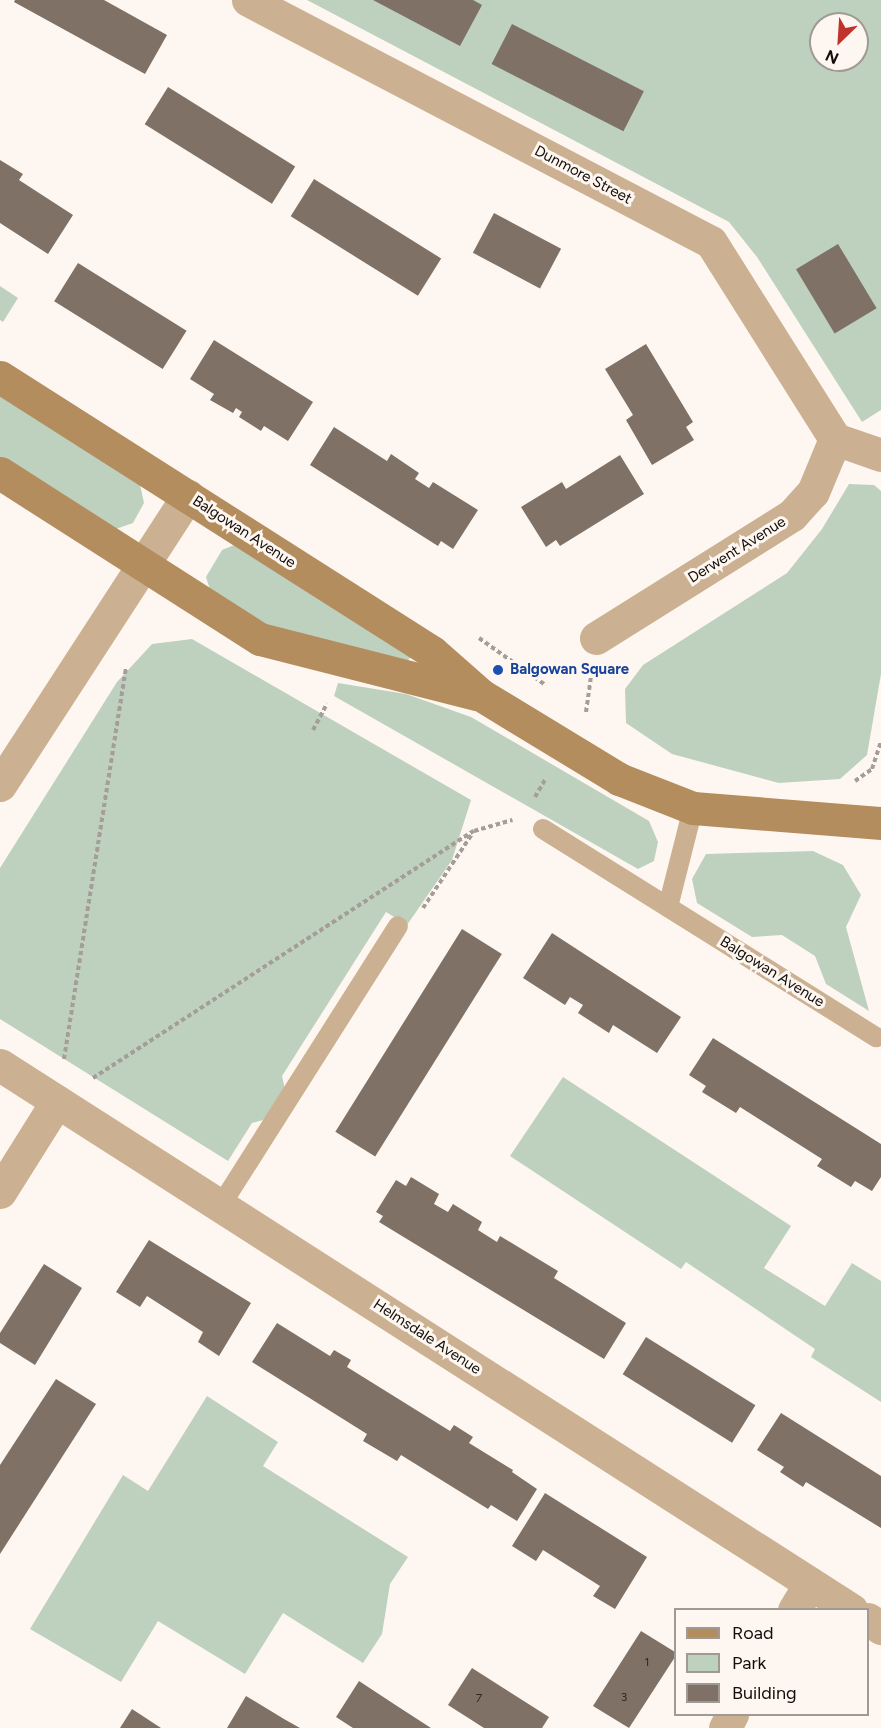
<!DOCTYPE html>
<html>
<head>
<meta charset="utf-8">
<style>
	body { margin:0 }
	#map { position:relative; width:881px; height:1728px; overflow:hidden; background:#fef7f1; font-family:Figtree,sans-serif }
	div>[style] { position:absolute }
	.green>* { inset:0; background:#bed1be }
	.building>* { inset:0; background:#7f7165; transform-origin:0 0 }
	.path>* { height:4px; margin-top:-2px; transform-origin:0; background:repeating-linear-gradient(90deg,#a49d98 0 4.5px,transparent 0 7.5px) }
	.lane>* { height:20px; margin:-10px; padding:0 10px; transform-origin:10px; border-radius:10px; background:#cbb192 }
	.street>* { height:33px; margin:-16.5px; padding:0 16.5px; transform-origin:16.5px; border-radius:16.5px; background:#cbb192 }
	.secondary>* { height:33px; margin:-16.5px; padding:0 16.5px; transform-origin:16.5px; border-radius:16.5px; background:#b48d5f }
	.dots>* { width:16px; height:16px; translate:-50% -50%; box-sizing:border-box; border:3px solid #fef7f1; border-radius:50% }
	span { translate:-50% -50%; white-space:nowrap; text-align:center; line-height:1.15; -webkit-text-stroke:6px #fef7f1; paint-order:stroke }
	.number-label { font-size:12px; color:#2e2720 }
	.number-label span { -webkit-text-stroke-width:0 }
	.street-label { font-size:15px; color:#130e09 }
	.transit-label { font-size:15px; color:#164399; font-weight:700 }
	.left { translate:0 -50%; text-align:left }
	.legend { position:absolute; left:674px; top:1608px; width:195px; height:108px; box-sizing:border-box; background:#fef7f1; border:2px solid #a09a94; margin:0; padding:8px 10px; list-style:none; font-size:18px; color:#130e09 }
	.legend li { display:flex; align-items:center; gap:12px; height:30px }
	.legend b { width:30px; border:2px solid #a09a94 }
	.north { position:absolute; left:809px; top:12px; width:60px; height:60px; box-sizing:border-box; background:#fef7f1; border:2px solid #a09a94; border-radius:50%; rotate:205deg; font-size:16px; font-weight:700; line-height:24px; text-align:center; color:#130e09 }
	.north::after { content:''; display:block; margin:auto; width:21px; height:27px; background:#c0322c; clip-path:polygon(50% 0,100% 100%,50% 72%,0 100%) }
</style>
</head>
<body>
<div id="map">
	<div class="green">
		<i style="clip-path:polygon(evenodd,307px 0,881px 0,881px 410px,862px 422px,757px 257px,729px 222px,307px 0,821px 24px,857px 24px,857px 60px,821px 60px,821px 24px)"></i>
		<i style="clip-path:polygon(0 286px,18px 298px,3px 322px,0 320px)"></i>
		<i style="clip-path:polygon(0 388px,139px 480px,144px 503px,133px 523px,113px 530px,0 460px)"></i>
		<i style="clip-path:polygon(849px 484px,874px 485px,881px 491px,881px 674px,867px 755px,840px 779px,779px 783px,672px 754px,626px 723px,625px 689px,643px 665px,787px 573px,822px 529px)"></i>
		<i style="clip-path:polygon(239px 543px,414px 653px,405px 664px,292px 642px,211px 593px,206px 577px,222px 550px)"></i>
		<i style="clip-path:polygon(192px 639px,471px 800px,452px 860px,407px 925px,386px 912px,282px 1076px,287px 1098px,274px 1117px,252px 1123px,228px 1161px,0 1019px,0 868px,117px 682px,152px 644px)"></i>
		<i style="clip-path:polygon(338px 683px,406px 694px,471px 717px,649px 821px,658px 842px,654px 861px,638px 869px,334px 696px)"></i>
		<i style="clip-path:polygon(813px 851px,843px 865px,861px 895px,846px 927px,869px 1011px,826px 984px,815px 956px,782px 935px,752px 937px,697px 903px,692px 879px,706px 854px)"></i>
		<i style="clip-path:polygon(563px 1077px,791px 1226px,764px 1268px,825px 1306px,852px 1263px,881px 1281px,881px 1402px,811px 1357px,815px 1349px,686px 1262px,681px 1269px,510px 1156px)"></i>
		<i style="clip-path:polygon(207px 1396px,278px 1442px,263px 1466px,408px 1557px,390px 1584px,382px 1634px,363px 1663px,283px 1613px,245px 1674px,158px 1621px,121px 1682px,30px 1629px,123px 1475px,148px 1491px)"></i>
	</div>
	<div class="building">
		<i style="clip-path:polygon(15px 0,104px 0,167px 35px,145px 74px,14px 2px)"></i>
		<i style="clip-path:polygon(373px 0,473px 0,482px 5px,460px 46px)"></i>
		<i style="left:512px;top:24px;width:148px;height:45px;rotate:27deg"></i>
		<i style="left:168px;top:87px;width:150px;height:44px;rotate:32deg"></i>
		<i style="clip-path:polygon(0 160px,23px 174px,19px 180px,73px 215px,48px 254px,0 223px)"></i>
		<i style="left:314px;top:179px;width:150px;height:44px;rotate:32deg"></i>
		<i style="left:494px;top:213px;width:76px;height:45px;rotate:28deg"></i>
		<i style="left:838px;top:244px;width:75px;height:49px;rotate:59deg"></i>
		<i style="left:78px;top:263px;width:128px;height:45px;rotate:32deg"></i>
		<i style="clip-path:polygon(214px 340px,313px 402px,288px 441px,264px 426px,261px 431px,239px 417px,242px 412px,236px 408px,233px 413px,210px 400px,214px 394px,190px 379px)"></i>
		<i style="clip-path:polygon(646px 344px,693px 422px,686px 427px,694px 440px,652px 465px,626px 420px,633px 415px,605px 369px)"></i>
		<i style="clip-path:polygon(334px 427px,387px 461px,391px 454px,419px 473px,415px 479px,429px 488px,433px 482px,478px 510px,453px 549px,441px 541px,438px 546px,310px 465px)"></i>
		<i style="clip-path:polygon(620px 455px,644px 494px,560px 546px,556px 540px,546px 547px,521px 507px,562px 482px,566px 489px)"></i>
		<i style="left:462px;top:929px;width:47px;height:239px;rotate:32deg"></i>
		<i style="clip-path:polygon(552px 933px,681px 1017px,657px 1053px,613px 1025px,609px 1033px,578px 1013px,583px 1005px,570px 997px,565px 1005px,523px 978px)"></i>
		<i style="clip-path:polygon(713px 1038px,881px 1144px,881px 1177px,872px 1191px,855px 1181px,851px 1187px,817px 1166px,822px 1159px,740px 1107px,736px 1113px,702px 1092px,706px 1086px,689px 1075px)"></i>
		<i style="clip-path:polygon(411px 1177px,439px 1194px,434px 1204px,448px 1212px,453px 1204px,482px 1222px,478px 1230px,497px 1242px,500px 1236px,558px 1271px,554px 1278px,626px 1323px,604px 1359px,379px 1222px,383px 1216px,376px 1212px,396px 1180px,406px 1186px)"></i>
		<i style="clip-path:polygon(149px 1240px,251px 1303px,219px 1356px,198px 1342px,203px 1332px,147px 1296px,140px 1307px,116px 1292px)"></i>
		<i style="clip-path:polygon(44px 1264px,82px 1288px,35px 1365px,0 1343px,0 1333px)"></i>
		<i style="clip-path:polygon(277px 1323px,330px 1356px,334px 1350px,351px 1360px,347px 1367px,450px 1431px,454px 1425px,473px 1437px,469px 1443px,513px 1470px,512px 1472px,537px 1489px,517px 1521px,491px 1505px,488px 1509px,401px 1455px,397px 1461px,363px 1441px,367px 1434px,252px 1362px)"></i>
		<i style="left:646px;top:1337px;width:129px;height:44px;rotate:32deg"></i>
		<i style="clip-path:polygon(56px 1379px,96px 1404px,0 1554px,0 1465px)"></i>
		<i style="clip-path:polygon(781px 1413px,881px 1476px,881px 1528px,806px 1482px,803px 1487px,780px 1472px,784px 1467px,757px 1450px)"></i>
		<i style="clip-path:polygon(545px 1493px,647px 1557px,615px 1609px,593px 1596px,600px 1586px,543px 1550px,536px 1561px,512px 1546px)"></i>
		<i style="clip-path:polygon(641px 1631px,675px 1652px,675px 1657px,629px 1728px,593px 1706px)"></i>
		<i style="clip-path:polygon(472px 1668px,549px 1717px,542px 1728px,484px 1728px,448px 1705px)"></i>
		<i style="clip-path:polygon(359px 1681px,397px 1706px,431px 1728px,353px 1728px,336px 1717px)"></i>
		<i style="clip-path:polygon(246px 1696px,284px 1719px,300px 1728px,227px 1728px)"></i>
		<i style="clip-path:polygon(132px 1709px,161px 1728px,120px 1728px)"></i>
	</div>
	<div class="path">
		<i style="left:479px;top:638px;width:80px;rotate:35.3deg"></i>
		<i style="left:586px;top:712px;width:37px;rotate:-82deg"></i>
		<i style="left:313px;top:730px;width:30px;rotate:-62deg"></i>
		<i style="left:855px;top:781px;width:21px;rotate:-35deg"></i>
		<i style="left:872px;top:769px;width:29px;rotate:-72deg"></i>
		<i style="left:535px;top:797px;width:20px;rotate:-60deg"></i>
		<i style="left:423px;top:908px;width:89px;rotate:-56.5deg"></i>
		<i style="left:64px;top:1059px;width:397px;rotate:-81deg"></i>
		<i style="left:93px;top:1078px;width:454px;rotate:-33deg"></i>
		<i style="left:474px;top:831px;width:40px;rotate:-16deg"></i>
	</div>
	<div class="lane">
		<i style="left:543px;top:829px;width:393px;rotate:32deg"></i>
		<i style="left:668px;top:907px;width:102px;rotate:-75.8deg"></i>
		<i style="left:221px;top:1205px;width:330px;rotate:-57.6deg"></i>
	</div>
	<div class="street">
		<i style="left:248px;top:0;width:522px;rotate:27.6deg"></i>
		<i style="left:711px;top:242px;width:233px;rotate:57.8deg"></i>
		<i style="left:596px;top:638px;width:231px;rotate:-32.1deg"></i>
		<i style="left:792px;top:515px;width:31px;rotate:-48deg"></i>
		<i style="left:813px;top:492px;width:57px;rotate:-67.5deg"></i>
		<i style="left:835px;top:439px;width:49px;rotate:19.2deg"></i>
		<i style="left:0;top:785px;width:345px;rotate:-57deg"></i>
		<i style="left:0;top:1065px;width:1011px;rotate:32.61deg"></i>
		<i style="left:0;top:1192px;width:107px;rotate:-57.9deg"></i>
		<i style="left:794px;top:1610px;width:31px;rotate:-59deg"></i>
		<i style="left:868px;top:1619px;width:16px;rotate:35deg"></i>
		<i style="left:725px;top:1728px;width:16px;rotate:-63deg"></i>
	</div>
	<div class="secondary">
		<i style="left:0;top:377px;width:512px;rotate:32.48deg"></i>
		<i style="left:432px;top:652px;width:65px;rotate:41.3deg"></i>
		<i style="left:481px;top:695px;width:162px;rotate:31.3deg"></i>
		<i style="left:619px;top:779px;width:79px;rotate:21.4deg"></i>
		<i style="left:693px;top:808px;width:189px;rotate:4.6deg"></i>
		<i style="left:0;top:473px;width:308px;rotate:32.6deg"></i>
		<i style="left:260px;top:639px;width:223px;rotate:14.3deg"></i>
	</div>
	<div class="dots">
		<i style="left:498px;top:670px;background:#1a4fb4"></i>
	</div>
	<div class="number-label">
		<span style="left:647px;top:1663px">1</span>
		<span style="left:624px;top:1698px">3</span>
		<span style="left:479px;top:1699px">7</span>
	</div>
	<div class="street-label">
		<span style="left:583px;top:175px;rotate:28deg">Dunmore Street</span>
		<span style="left:244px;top:532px;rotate:33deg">Balgowan Avenue</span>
		<span style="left:737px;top:550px;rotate:-32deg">Derwent Avenue</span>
		<span style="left:772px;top:972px;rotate:32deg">Balgowan Avenue</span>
		<span style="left:427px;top:1337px;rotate:33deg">Helmsdale Avenue</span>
	</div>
	<div class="transit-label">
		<span class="left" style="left:510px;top:670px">Balgowan Square</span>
	</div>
	<ul class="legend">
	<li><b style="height:8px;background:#b48d5f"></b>Road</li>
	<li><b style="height:16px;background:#bed1be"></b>Park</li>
	<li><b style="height:16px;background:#7f7165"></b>Building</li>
	</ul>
	<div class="north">N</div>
</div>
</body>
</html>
